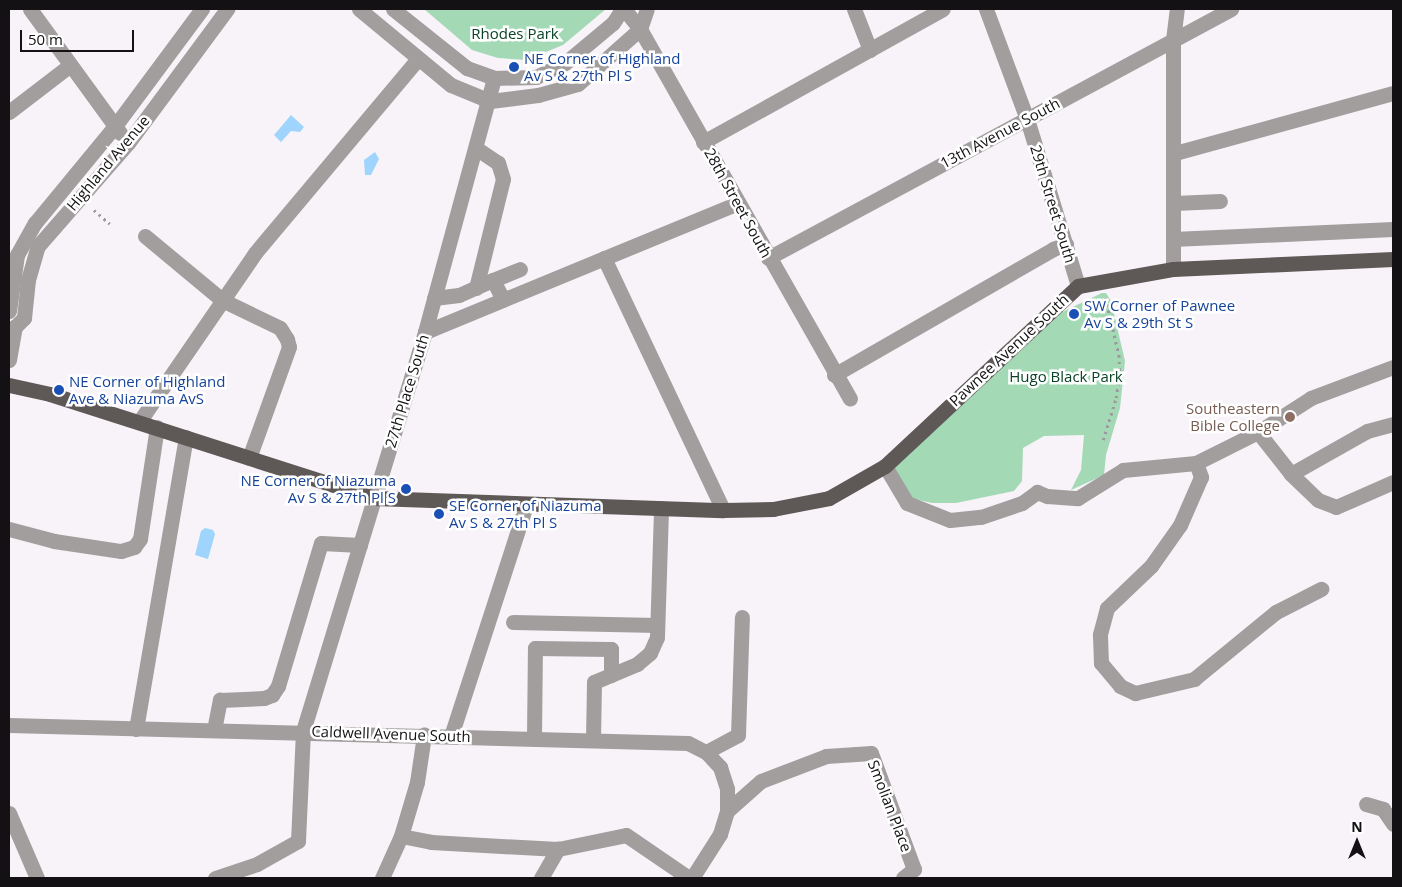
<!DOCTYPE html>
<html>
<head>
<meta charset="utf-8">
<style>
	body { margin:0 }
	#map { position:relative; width:1402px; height:887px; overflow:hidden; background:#f8f3f9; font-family:"Open Sans",sans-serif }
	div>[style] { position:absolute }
	.green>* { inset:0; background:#a4d9b6 }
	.water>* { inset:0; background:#9fd5fc }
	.path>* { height:2.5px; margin-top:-1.25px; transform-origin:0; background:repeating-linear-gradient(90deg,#9c989d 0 2.5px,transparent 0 6.5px) }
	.minor>* { height:15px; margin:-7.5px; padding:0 7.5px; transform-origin:7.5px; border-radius:7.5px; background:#a29e9e }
	.major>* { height:15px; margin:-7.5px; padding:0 7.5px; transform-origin:7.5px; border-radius:7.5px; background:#5e5857 }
	.dots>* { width:14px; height:14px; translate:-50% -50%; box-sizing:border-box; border:2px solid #fff; border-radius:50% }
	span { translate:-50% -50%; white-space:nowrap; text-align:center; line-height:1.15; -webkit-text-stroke:5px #fff; paint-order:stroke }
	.park-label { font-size:15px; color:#094326 }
	.transit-label { font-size:15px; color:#164399 }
	.left { translate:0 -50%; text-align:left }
	.right { translate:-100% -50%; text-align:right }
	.street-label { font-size:15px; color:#131113 }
	.education-label { font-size:15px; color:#785e54 }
	.frame { position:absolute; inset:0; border:10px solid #131113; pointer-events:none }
	.north { position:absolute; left:1332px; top:817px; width:50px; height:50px; -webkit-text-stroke:4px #fff; paint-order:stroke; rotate:0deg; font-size:14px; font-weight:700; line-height:20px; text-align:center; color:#131113 }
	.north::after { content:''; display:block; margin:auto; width:18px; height:22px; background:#131113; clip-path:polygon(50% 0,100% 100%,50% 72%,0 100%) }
	.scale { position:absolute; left:20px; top:30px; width:114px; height:22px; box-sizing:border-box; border:2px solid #131113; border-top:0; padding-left:6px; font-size:15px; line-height:18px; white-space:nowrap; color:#131113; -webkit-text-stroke:4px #fff; paint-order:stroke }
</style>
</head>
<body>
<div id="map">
	<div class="green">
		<i style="clip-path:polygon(424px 9px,606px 9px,563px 45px,526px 60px,498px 58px,472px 50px)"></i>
		<i style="clip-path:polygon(1102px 293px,1106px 293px,1111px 301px,1125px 361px,1120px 408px,1106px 455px,1104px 475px,1071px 490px,1081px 470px,1084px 435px,1044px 436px,1023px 448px,1022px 481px,1014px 491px,956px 503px,932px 503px,910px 498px,897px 480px,892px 459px,1058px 314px)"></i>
	</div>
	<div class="water">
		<i style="clip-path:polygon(291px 115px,304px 127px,300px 132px,291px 131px,281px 142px,274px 135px)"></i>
		<i style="clip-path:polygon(375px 152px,379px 159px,371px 175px,365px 175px,364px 160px)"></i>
		<i style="clip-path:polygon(205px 528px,213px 530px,215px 534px,208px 559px,195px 555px,201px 531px)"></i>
	</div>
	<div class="path">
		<i style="left:94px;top:210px;width:21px;rotate:41deg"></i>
		<i style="left:1103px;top:440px;width:44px;rotate:-72.8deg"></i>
		<i style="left:1116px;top:398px;width:21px;rotate:-82deg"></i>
		<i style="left:1119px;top:377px;width:20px;rotate:-90deg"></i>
		<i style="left:1119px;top:357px;width:62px;rotate:-103.1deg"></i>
	</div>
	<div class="minor">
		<i style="left:30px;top:9px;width:153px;rotate:54deg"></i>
		<i style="left:359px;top:9px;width:119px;rotate:39.6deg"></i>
		<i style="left:451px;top:85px;width:42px;rotate:22.3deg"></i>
		<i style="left:490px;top:101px;width:48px;rotate:-7.1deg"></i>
		<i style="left:538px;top:95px;width:41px;rotate:-15.4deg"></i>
		<i style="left:578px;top:84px;width:83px;rotate:-41.6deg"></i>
		<i style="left:640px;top:29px;width:21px;rotate:-71deg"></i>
		<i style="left:393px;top:9px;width:95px;rotate:38.6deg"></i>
		<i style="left:467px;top:68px;width:29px;rotate:20deg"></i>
		<i style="left:494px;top:78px;width:42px;rotate:-1.4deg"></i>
		<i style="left:536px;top:77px;width:32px;rotate:-26deg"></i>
		<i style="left:565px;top:63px;width:62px;rotate:-39.8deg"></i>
		<i style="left:613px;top:23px;width:17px;rotate:-57deg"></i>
		<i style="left:624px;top:9px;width:26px;rotate:51deg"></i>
		<i style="left:640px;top:29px;width:425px;rotate:60.4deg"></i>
		<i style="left:854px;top:9px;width:44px;rotate:68.7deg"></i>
		<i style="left:986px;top:9px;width:117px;rotate:69.6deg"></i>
		<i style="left:1027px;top:119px;width:175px;rotate:73deg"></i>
		<i style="left:9px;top:112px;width:76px;rotate:-37.5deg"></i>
		<i style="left:703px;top:142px;width:274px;rotate:-29deg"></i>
		<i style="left:1175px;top:153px;width:226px;rotate:-15.4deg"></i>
		<i style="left:1174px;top:203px;width:46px;rotate:-2.5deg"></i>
		<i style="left:145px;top:236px;width:100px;rotate:39.7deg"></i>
		<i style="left:222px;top:300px;width:64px;rotate:25.8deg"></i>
		<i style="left:280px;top:328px;width:13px;rotate:58deg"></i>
		<i style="left:287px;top:339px;width:8px;rotate:76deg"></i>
		<i style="left:289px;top:347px;width:118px;rotate:109.8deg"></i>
		<i style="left:1173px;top:239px;width:220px;rotate:-2.6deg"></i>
		<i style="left:604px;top:258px;width:279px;rotate:64.7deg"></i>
		<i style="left:768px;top:258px;width:526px;rotate:-28.27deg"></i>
		<i style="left:1173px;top:269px;width:229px;rotate:-90deg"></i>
		<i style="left:1173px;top:40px;width:31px;rotate:-83deg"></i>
		<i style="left:493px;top:280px;width:29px;rotate:-22deg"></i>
		<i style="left:476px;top:288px;width:112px;rotate:-76.1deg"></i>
		<i style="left:503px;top:179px;width:17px;rotate:-107deg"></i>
		<i style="left:498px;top:163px;width:25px;rotate:-146deg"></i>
		<i style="left:434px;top:298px;width:25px;rotate:-7deg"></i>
		<i style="left:459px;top:295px;width:37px;rotate:-24deg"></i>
		<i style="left:493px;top:280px;width:22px;rotate:63deg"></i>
		<i style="left:9px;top:311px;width:57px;rotate:-81.9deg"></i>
		<i style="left:17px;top:255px;width:37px;rotate:-61deg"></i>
		<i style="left:35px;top:223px;width:126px;rotate:-50.5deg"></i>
		<i style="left:115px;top:126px;width:146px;rotate:-53.4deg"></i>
		<i style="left:425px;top:332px;width:339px;rotate:-22.4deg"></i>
		<i style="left:9px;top:360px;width:34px;rotate:-80deg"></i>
		<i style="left:15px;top:327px;width:13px;rotate:-45deg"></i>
		<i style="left:24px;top:318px;width:38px;rotate:-84deg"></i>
		<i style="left:28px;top:280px;width:35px;rotate:-74deg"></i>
		<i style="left:38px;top:246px;width:137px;rotate:-48.9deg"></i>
		<i style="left:128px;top:143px;width:167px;rotate:-53.5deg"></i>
		<i style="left:1393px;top:367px;width:88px;rotate:159.3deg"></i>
		<i style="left:1311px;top:398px;width:63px;rotate:147.3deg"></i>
		<i style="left:1258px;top:432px;width:53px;rotate:51.8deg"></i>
		<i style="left:1291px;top:474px;width:37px;rotate:44deg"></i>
		<i style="left:1318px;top:500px;width:19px;rotate:21deg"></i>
		<i style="left:1336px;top:507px;width:62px;rotate:-23.7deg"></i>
		<i style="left:834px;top:375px;width:253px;rotate:-29.9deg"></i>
		<i style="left:1053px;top:249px;width:14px;rotate:-21deg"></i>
		<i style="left:139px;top:422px;width:205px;rotate:-55.5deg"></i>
		<i style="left:255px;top:253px;width:253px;rotate:-50deg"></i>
		<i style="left:1196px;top:463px;width:69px;rotate:-26.6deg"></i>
		<i style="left:885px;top:466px;width:43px;rotate:59.3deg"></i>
		<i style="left:907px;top:503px;width:46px;rotate:21.6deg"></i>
		<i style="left:950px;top:520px;width:31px;rotate:-6deg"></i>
		<i style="left:981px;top:517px;width:43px;rotate:-18.9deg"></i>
		<i style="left:1022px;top:503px;width:19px;rotate:-36deg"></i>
		<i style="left:1037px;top:492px;width:11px;rotate:22deg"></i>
		<i style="left:1047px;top:496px;width:31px;rotate:4deg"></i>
		<i style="left:1078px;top:498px;width:53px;rotate:-31.9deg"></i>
		<i style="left:1123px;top:470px;width:73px;rotate:-5.5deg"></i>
		<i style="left:1196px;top:463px;width:15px;rotate:70deg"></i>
		<i style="left:1201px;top:477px;width:52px;rotate:113.6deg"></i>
		<i style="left:1180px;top:525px;width:50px;rotate:125.3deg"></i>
		<i style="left:1151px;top:566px;width:61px;rotate:136.3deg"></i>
		<i style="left:1107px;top:608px;width:28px;rotate:105deg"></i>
		<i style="left:1100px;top:635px;width:28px;rotate:88deg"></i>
		<i style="left:1101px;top:663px;width:30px;rotate:50deg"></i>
		<i style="left:1120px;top:686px;width:17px;rotate:25deg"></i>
		<i style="left:1135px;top:693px;width:61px;rotate:-13.3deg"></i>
		<i style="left:1194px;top:679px;width:106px;rotate:-39.3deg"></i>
		<i style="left:1276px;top:612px;width:51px;rotate:-27.1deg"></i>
		<i style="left:1291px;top:474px;width:87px;rotate:-29.5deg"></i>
		<i style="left:1367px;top:431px;width:27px;rotate:-15deg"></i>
		<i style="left:9px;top:529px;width:47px;rotate:14.9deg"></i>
		<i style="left:54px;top:541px;width:68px;rotate:8.5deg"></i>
		<i style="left:121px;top:551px;width:14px;rotate:-17deg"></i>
		<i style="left:134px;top:547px;width:10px;rotate:-53deg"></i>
		<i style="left:140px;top:539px;width:113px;rotate:-81.4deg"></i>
		<i style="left:513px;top:622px;width:144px;rotate:1.2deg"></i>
		<i style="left:9px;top:725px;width:679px;rotate:1.52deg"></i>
		<i style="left:688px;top:743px;width:20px;rotate:27deg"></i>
		<i style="left:706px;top:752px;width:21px;rotate:47deg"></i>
		<i style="left:720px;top:767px;width:23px;rotate:72deg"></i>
		<i style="left:727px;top:789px;width:22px;rotate:90deg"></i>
		<i style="left:136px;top:729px;width:296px;rotate:-80.3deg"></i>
		<i style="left:214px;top:730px;width:31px;rotate:-79deg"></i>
		<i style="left:220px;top:700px;width:44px;rotate:-2.6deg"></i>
		<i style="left:264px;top:698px;width:9px;rotate:-21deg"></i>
		<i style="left:272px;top:695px;width:11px;rotate:-56deg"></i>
		<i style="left:278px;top:686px;width:149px;rotate:-73.3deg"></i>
		<i style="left:321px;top:543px;width:39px;rotate:3deg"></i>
		<i style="left:451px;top:736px;width:243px;rotate:-72deg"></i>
		<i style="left:534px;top:738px;width:90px;rotate:-89.4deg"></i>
		<i style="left:535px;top:648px;width:76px;rotate:0.8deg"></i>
		<i style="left:611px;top:649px;width:26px;rotate:90deg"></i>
		<i style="left:593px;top:740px;width:58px;rotate:-89deg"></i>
		<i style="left:594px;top:682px;width:47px;rotate:-22.7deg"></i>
		<i style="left:637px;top:664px;width:17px;rotate:-40deg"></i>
		<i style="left:650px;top:653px;width:17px;rotate:-66deg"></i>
		<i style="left:657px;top:637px;width:129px;rotate:-88.2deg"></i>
		<i style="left:706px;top:752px;width:36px;rotate:-28deg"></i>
		<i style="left:738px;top:735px;width:118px;rotate:-88.1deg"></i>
		<i style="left:1366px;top:804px;width:18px;rotate:16deg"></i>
		<i style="left:1383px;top:809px;width:18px;rotate:56deg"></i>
		<i style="left:9px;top:813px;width:71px;rotate:66.7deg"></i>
		<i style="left:401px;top:836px;width:31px;rotate:11deg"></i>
		<i style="left:431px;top:842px;width:127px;rotate:3.2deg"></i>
		<i style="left:558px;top:849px;width:69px;rotate:-11.6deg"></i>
		<i style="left:626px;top:835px;width:76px;rotate:34.3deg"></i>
		<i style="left:215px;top:878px;width:44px;rotate:-18.4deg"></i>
		<i style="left:257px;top:864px;width:47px;rotate:-29.3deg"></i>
		<i style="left:298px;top:841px;width:110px;rotate:-87.4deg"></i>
		<i style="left:303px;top:731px;width:417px;rotate:-73deg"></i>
		<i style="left:425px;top:332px;width:263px;rotate:-74.8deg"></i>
		<i style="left:382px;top:878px;width:46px;rotate:-65.7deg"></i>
		<i style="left:401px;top:836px;width:56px;rotate:-73.5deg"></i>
		<i style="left:417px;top:782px;width:48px;rotate:-81.5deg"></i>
		<i style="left:541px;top:878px;width:34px;rotate:-60deg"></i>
		<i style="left:692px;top:878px;width:52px;rotate:-57.5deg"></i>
		<i style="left:720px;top:834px;width:24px;rotate:-73deg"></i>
		<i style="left:727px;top:811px;width:45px;rotate:-41.4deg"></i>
		<i style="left:761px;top:781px;width:70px;rotate:-21deg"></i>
		<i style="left:826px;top:756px;width:45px;rotate:-3.8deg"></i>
		<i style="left:871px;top:753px;width:124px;rotate:69.7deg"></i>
		<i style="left:914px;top:869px;width:14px;rotate:141deg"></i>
	</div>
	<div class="major">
		<i style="left:9px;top:385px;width:42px;rotate:12.4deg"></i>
		<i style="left:50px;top:394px;width:340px;rotate:17.8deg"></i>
		<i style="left:374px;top:498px;width:349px;rotate:2deg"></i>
		<i style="left:723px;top:510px;width:50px;rotate:-1.1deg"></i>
		<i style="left:773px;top:509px;width:57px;rotate:-11.1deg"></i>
		<i style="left:829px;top:498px;width:64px;rotate:-29.7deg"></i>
		<i style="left:885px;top:466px;width:264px;rotate:-43deg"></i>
		<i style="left:1078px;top:286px;width:97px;rotate:-10.1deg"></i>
		<i style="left:1173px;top:269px;width:220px;rotate:-2.6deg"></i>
	</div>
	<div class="dots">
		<i style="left:514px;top:67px;background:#1a4fb4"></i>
		<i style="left:1074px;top:314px;background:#1a4fb4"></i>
		<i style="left:59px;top:390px;background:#1a4fb4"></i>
		<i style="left:1290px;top:417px;background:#8d6e63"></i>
		<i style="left:406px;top:489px;background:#1a4fb4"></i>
		<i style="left:439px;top:514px;background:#1a4fb4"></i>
	</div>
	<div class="park-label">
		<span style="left:515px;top:34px">Rhodes Park</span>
		<span style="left:1066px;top:377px">Hugo Black Park</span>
	</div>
	<div class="transit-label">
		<span class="left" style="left:524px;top:67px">NE Corner of Highland<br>Av S &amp; 27th Pl S</span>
		<span class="left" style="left:1084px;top:314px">SW Corner of Pawnee<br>Av S &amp; 29th St S</span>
		<span class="left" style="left:69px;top:390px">NE Corner of Highland<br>Ave &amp; Niazuma AvS</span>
		<span class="right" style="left:396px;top:489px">NE Corner of Niazuma<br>Av S &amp; 27th Pl S</span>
		<span class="left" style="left:449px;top:514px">SE Corner of Niazuma<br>Av S &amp; 27th Pl S</span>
	</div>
	<div class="street-label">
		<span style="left:1000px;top:133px;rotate:-28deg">13th Avenue South</span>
		<span style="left:108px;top:163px;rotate:-50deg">Highland Avenue</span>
		<span style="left:738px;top:203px;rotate:61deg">28th Street South</span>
		<span style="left:1053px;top:204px;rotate:73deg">29th Street South</span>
		<span style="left:1009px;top:350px;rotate:-43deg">Pawnee Avenue South</span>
		<span style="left:407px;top:391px;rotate:-73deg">27th Place South</span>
		<span style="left:391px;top:734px;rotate:2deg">Caldwell Avenue South</span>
		<span style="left:890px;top:806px;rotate:69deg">Smolian Place</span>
	</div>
	<div class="education-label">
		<span class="right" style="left:1280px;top:417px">Southeastern<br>Bible College</span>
	</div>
	<div class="frame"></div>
	<div class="north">N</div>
	<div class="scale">50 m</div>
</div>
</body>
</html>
